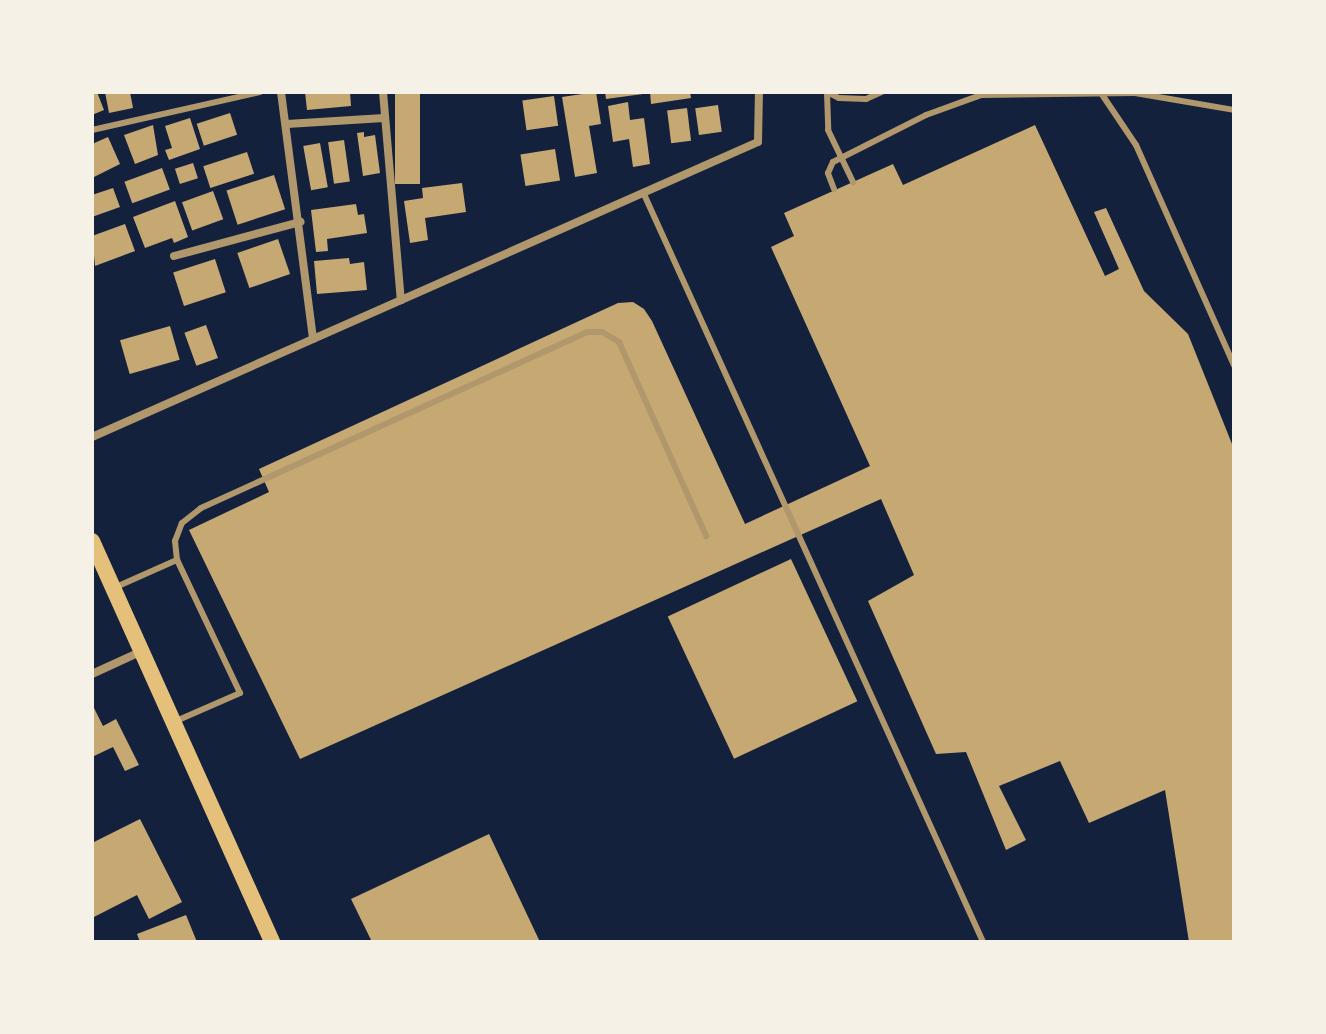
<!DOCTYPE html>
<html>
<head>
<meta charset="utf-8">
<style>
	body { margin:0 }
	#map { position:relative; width:1326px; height:1034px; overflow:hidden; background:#14213d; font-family:Georgia,serif }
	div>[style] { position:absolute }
	.building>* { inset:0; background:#c6a872; transform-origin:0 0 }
	.service>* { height:6px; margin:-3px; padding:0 3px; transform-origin:3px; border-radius:3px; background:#b1986c }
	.minor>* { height:8px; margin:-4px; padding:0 4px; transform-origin:4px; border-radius:4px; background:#b1986c }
	.secondary>* { height:16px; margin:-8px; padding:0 8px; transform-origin:8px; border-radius:8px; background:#e5c07b }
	span { translate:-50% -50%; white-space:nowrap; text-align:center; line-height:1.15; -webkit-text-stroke:8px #f6f1e7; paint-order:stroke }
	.frame { position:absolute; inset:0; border:94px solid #f6f1e7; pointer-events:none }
</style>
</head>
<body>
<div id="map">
	<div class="building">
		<i style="clip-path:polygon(92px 92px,97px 92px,104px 110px,92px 115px)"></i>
		<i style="clip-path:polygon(105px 92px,130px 92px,133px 108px,109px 113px)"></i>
		<i style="clip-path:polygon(305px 92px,350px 92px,351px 106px,307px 110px)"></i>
		<i style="left:395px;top:92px;width:25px;height:92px"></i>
		<i style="clip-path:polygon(596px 92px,601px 124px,589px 126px,597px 173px,575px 177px,562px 97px)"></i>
		<i style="clip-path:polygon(605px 92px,643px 92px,643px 94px,606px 99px)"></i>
		<i style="clip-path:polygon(650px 92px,690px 92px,691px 98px,651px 104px)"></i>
		<i style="left:554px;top:96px;width:30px;height:32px;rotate:82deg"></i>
		<i style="clip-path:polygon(628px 102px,630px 120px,644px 118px,650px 164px,633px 167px,629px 139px,613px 142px,608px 106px)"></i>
		<i style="left:718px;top:105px;width:27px;height:23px;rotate:82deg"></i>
		<i style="left:687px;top:108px;width:33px;height:20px;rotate:83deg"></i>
		<i style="left:230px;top:113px;width:23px;height:35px;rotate:72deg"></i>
		<i style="clip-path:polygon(190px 118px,200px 149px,169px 160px,165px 150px,172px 148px,165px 126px)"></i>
		<i style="clip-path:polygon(153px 125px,158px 155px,135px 164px,124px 135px)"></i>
		<i style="clip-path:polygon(1035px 125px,1105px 276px,1119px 269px,1094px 212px,1106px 208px,1144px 291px,1188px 334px,1234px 449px,1234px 942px,1189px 942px,1165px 790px,1089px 823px,1060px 761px,999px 786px,1026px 840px,1006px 850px,966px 752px,936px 754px,868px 601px,914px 575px,881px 499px,300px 759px,189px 530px,269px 492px,259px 469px,618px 303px,633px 302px,644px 309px,652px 321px,745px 524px,870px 466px,771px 247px,794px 236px,784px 213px,893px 164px,903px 185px)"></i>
		<i style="clip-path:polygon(364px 132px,364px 137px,375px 135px,380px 173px,363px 176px,357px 133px)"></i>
		<i style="clip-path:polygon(108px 137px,120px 164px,92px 178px,92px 144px)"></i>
		<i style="left:344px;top:140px;width:42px;height:16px;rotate:82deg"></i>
		<i style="left:320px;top:143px;width:45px;height:17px;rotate:80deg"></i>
		<i style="left:555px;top:149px;width:32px;height:35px;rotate:81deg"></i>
		<i style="left:247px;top:152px;width:23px;height:46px;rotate:72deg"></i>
		<i style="left:193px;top:163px;width:16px;height:19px;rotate:72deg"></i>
		<i style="left:162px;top:168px;width:23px;height:40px;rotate:70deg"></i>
		<i style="left:274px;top:175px;width:36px;height:50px;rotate:72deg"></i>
		<i style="clip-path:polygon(462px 183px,466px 212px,425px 218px,428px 240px,410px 243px,404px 201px,423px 198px,422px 188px)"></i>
		<i style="clip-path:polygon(113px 188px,120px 207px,92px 217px,92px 195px)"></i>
		<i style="left:213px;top:191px;width:30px;height:33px;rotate:70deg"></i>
		<i style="clip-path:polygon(175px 201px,188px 237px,174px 243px,172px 238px,145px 248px,133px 217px)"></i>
		<i style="clip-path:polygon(356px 204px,358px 215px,364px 214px,367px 233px,327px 239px,328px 251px,316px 252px,311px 210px)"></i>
		<i style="clip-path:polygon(125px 224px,135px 251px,95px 266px,92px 236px)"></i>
		<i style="left:278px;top:239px;width:37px;height:43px;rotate:71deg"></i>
		<i style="clip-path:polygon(349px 258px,350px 264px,364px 262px,367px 290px,317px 294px,314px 261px)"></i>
		<i style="left:215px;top:259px;width:35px;height:44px;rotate:72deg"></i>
		<i style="left:206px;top:325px;width:35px;height:23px;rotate:70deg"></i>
		<i style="left:170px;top:326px;width:35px;height:52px;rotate:74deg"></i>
		<i style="left:791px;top:559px;width:157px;height:136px;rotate:65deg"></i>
		<i style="clip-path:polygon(92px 704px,103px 726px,116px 719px,139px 765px,125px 771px,113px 747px,92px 757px)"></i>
		<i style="clip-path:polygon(140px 819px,182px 902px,149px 919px,137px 895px,92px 918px,92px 843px)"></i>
		<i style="clip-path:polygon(489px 834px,540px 942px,372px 942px,351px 899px)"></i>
		<i style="clip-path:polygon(186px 915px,197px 942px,140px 942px,137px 934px)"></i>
	</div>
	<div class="service">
		<i style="left:827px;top:92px;width:13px;rotate:27deg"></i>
		<i style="left:839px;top:98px;width:27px;rotate:2deg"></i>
		<i style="left:866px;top:99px;width:17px;rotate:-24deg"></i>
		<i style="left:827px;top:93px;width:37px;rotate:88deg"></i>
		<i style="left:828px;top:130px;width:58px;rotate:64.3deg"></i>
		<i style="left:1101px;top:93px;width:63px;rotate:56.1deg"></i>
		<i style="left:1136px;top:145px;width:241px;rotate:66deg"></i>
		<i style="left:92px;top:130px;width:172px;rotate:-12.7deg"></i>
		<i style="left:834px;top:189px;width:17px;rotate:-111deg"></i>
		<i style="left:828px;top:173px;width:12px;rotate:-66deg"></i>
		<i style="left:833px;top:162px;width:104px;rotate:-26.8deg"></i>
		<i style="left:926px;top:115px;width:59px;rotate:-20deg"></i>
		<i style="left:981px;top:95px;width:154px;rotate:-0.7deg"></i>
		<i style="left:1135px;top:93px;width:100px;rotate:9.7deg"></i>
		<i style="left:643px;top:192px;width:823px;rotate:65.61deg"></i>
		<i style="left:116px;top:587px;width:67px;rotate:-23.9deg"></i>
		<i style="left:177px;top:560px;width:19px;rotate:-96deg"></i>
		<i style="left:175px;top:541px;width:19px;rotate:-69deg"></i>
		<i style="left:182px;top:523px;width:24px;rotate:-38deg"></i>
		<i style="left:201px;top:508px;width:424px;rotate:-24.5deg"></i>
		<i style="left:587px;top:332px;width:15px"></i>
		<i style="left:602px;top:332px;width:20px;rotate:30deg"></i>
		<i style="left:619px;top:342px;width:213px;rotate:65.8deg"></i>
		<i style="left:176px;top:721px;width:70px;rotate:-23.6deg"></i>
		<i style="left:240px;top:693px;width:147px;rotate:-115.3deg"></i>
	</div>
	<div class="minor">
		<i style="left:281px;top:92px;width:249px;rotate:82.6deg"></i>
		<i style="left:383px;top:92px;width:209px;rotate:85.1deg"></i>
		<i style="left:287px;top:124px;width:97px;rotate:-3.5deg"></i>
		<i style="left:174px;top:256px;width:131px;rotate:-15.1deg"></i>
		<i style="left:92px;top:437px;width:728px;rotate:-23.89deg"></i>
		<i style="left:758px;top:142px;width:50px;rotate:-88.9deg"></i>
		<i style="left:92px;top:674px;width:53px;rotate:-24.6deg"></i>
	</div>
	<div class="secondary">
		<i style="left:92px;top:541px;width:440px;rotate:65.8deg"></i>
	</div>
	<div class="frame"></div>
</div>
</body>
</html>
